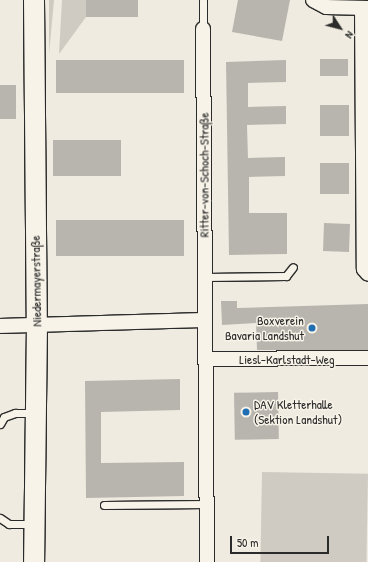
<!DOCTYPE html>
<html>
<head>
<meta charset="utf-8">
<style>
	body { margin:0 }
	#map { position:relative; width:368px; height:562px; overflow:hidden; background:#efebe0; font-family:"Patrick Hand",sans-serif }
	div>[style] { position:absolute }
	.green>* { inset:0; background:#cfcbc2; transform-origin:0 0 }
	.building>* { inset:0; background:#b8b5ae; transform-origin:0 0 }
	.roads { filter:drop-shadow(1px 0 #2b2b2b) drop-shadow(-1px 0 #2b2b2b) drop-shadow(0 1px #2b2b2b) drop-shadow(0 -1px #2b2b2b) }
	.service>* { height:7px; margin:-3.5px; padding:0 3.5px; transform-origin:3.5px; border-radius:3.5px; background:#f7f3e8 }
	.minor>* { height:14px; margin:-7px; padding:0 7px; transform-origin:7px; border-radius:7px; background:#f7f3e8 }
	.secondary>* { height:20px; margin:-10px; padding:0 10px; transform-origin:10px; border-radius:10px; background:#f7f3e8 }
	.dots>* { width:11px; height:11px; translate:-50% -50%; box-sizing:border-box; border:2px solid #f7f3e8; border-radius:50% }
	span { translate:-50% -50%; white-space:nowrap; text-align:center; line-height:1.15; -webkit-text-stroke:3px #f7f3e8; paint-order:stroke }
	.street-label { font-size:13px; color:#2b2b2b }
	.poi-label { font-size:13px; color:#2b2b2b }
	.right { translate:-100% -50%; text-align:right }
	.left { translate:0 -50%; text-align:left }
	.north { position:absolute; left:320px; top:8px; width:40px; height:40px; -webkit-text-stroke:3px #f7f3e8; paint-order:stroke; rotate:126deg; font-size:11px; font-weight:700; line-height:16px; text-align:center; color:#2b2b2b }
	.north::after { content:''; display:block; margin:auto; width:14px; height:18px; background:#2b2b2b; clip-path:polygon(50% 0,100% 100%,50% 72%,0 100%) }
	.scale { position:absolute; left:230px; top:536px; width:99px; height:18px; box-sizing:border-box; border:2px solid #2b2b2b; border-top:0; padding-left:5px; font-size:12px; line-height:14px; white-space:nowrap; color:#2b2b2b; -webkit-text-stroke:3px #f7f3e8; paint-order:stroke }
</style>
</head>
<body>
<div id="map">
	<div class="green">
		<i style="clip-path:polygon(49px 0,54px 0,49px 54px)"></i>
		<i style="clip-path:polygon(62px 0,86px 0,86px 17px,59px 54px)"></i>
		<i style="left:262px;top:472px;width:106px;height:90px;rotate:1deg"></i>
	</div>
	<div class="building">
		<i style="left:86px;top:0;width:52px;height:17px"></i>
		<i style="clip-path:polygon(238px 0,290px 0,282px 41px,232px 32px)"></i>
		<i style="left:348px;top:59px;width:17px;height:28px;rotate:90deg"></i>
		<i style="left:56px;top:60px;width:128px;height:33px"></i>
		<i style="clip-path:polygon(286px 60px,286px 82px,248px 83px,248px 107px,286px 106px,286px 124px,247px 125px,248px 158px,285px 157px,285px 176px,249px 177px,249px 213px,287px 213px,287px 254px,229px 255px,226px 62px)"></i>
		<i style="left:16px;top:85px;width:34px;height:16px;rotate:90deg"></i>
		<i style="left:320px;top:105px;width:29px;height:31px"></i>
		<i style="left:53px;top:140px;width:68px;height:36px"></i>
		<i style="left:320px;top:163px;width:29px;height:31px"></i>
		<i style="left:56px;top:220px;width:128px;height:36px"></i>
		<i style="left:324px;top:223px;width:26px;height:28px;rotate:2deg"></i>
		<i style="clip-path:polygon(221px 301px,237px 301px,237px 308px,368px 304px,368px 350px,257px 350px,256px 323px,222px 325px)"></i>
		<i style="clip-path:polygon(180px 379px,180px 410px,101px 412px,101px 463px,184px 462px,184px 496px,86px 498px,85px 381px)"></i>
		<i style="left:278px;top:392px;width:47px;height:44px;rotate:89deg"></i>
	</div>
	<div class="roads">
		<div class="service">
			<i style="left:203px;top:0;width:29px;rotate:90deg"></i>
			<i style="left:205px;top:277px;width:81px;rotate:-0.7deg"></i>
			<i style="left:286px;top:276px;width:11px;rotate:-52deg"></i>
			<i style="left:0;top:424px;width:8px;rotate:-60deg"></i>
			<i style="left:4px;top:417px;width:12px;rotate:-20deg"></i>
			<i style="left:15px;top:413px;width:20px"></i>
			<i style="left:104px;top:505px;width:103px;rotate:-0.6deg"></i>
			<i style="left:0;top:518px;width:11px;rotate:34deg"></i>
			<i style="left:9px;top:524px;width:24px"></i>
		</div>
		<div class="minor">
			<i style="left:313px;top:0;width:15px;rotate:28deg"></i>
			<i style="left:326px;top:7px;width:42px;rotate:1.4deg"></i>
			<i style="left:362px;top:8px;width:261px;rotate:89.6deg"></i>
			<i style="left:364px;top:269px;width:6px;rotate:51deg"></i>
			<i style="left:203px;top:29px;width:533px;rotate:89.57deg"></i>
			<i style="left:0;top:326px;width:205px;rotate:-1.7deg"></i>
			<i style="left:206px;top:359px;width:162px;rotate:-0.4deg"></i>
		</div>
		<div class="secondary">
			<i style="left:34px;top:0;width:324px;rotate:89.5deg"></i>
			<i style="left:37px;top:324px;width:238px;rotate:90.7deg"></i>
		</div>
	</div>
	<div class="dots">
		<i style="left:312px;top:328px;background:#1f6fb2"></i>
		<i style="left:246px;top:412px;background:#1f6fb2"></i>
	</div>
	<div class="street-label">
		<span style="left:204px;top:175px;rotate:-90deg">Ritter-von-Schoch-Straße</span>
		<span style="left:36px;top:281px;rotate:-91deg">Niedermayerstraße</span>
		<span style="left:287px;top:359px">Liesl-Karlstadt-Weg</span>
	</div>
	<div class="poi-label">
		<span class="right" style="left:304px;top:328px">Boxverein<br>Bavaria Landshut</span>
		<span class="left" style="left:254px;top:412px">DAV Kletterhalle<br>(Sektion Landshut)</span>
	</div>
	<div class="north">N</div>
	<div class="scale">50 m</div>
</div>
</body>
</html>
